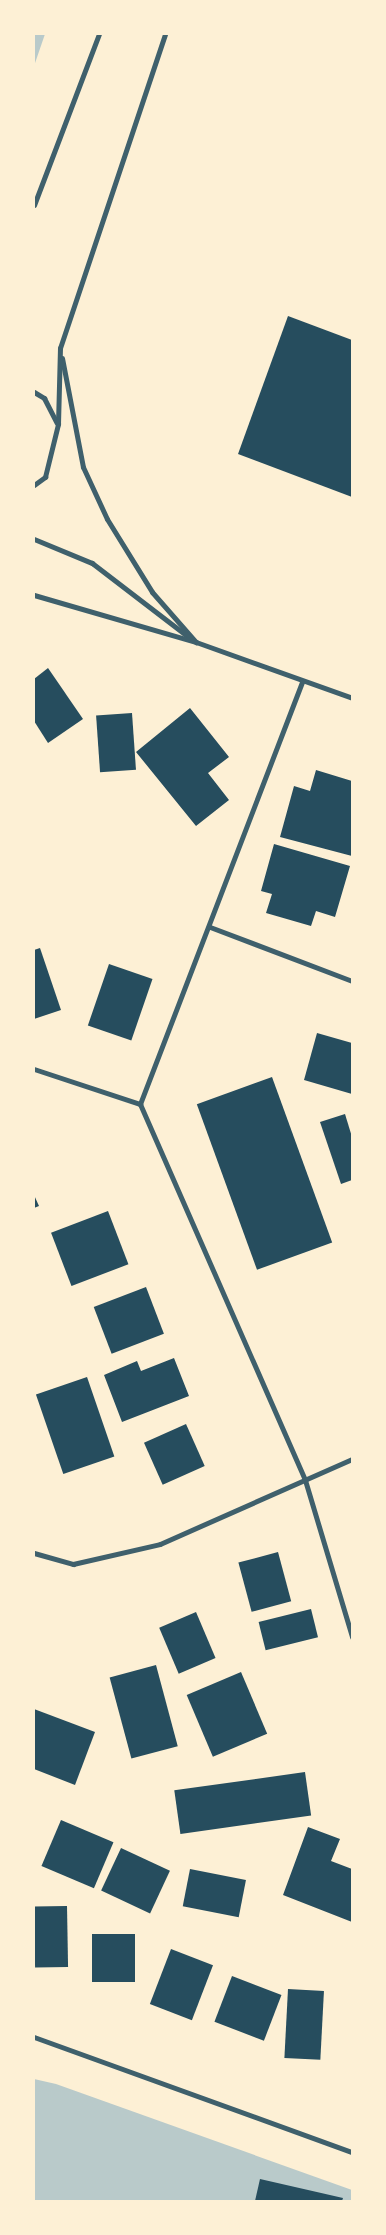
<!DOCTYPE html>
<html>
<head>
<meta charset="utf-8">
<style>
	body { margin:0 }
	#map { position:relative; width:386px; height:2235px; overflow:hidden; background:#fdf0d5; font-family:Inter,sans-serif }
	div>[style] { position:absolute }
	.green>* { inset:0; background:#b9caca }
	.building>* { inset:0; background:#264d5e; transform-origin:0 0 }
	.minor>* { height:5px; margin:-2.5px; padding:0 2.5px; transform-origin:2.5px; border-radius:2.5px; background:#3f606c }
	span { translate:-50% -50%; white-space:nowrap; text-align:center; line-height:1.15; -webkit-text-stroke:5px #fdf0d5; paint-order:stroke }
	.frame { position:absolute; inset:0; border:35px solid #fdf0d5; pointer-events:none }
</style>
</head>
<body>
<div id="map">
	<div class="green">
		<i style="clip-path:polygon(34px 34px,45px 34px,34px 66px)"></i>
		<i style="clip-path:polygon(34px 2079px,56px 2084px,352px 2190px,352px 2201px,34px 2201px)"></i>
	</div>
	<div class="building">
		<i style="clip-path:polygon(288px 316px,352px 340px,352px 497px,238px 454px)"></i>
		<i style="clip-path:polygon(48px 668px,83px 719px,48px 743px,34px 721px,34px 679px)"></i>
		<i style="clip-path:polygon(190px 708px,229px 757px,208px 773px,229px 800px,196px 826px,136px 752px)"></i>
		<i style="left:132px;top:713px;width:57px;height:36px;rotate:86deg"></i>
		<i style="clip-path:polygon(316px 770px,352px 781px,352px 856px,280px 837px,294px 786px,310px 791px)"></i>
		<i style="clip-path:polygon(274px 844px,350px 866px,335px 917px,316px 911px,311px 926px,266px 913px,272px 894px,261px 891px)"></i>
		<i style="clip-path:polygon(40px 948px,61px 1010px,34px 1019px,34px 950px)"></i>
		<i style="left:109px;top:964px;width:46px;height:65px;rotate:19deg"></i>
		<i style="clip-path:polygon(317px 1033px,352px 1043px,352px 1094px,304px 1080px)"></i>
		<i style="left:272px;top:1077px;width:176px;height:80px;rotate:70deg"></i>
		<i style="clip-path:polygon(345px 1114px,352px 1137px,352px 1180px,341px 1184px,320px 1122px)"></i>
		<i style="clip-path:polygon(34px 1195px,39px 1206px,34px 1208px)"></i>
		<i style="left:108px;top:1211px;width:57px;height:61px;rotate:69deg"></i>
		<i style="left:146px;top:1287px;width:50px;height:56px;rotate:69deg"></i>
		<i style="clip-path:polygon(174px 1358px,189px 1396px,122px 1422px,104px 1375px,137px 1361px,141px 1371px)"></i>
		<i style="left:87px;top:1377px;width:84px;height:54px;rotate:71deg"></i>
		<i style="left:186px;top:1424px;width:46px;height:46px;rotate:66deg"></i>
		<i style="left:278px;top:1552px;width:51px;height:41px;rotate:75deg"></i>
		<i style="left:311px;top:1609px;width:29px;height:54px;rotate:76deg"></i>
		<i style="left:196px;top:1612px;width:50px;height:40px;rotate:67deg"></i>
		<i style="left:156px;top:1665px;width:84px;height:48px;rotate:75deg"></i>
		<i style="left:241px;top:1672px;width:67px;height:59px;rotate:67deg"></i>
		<i style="clip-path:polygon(34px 1709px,95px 1732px,75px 1785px,34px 1769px)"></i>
		<i style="left:305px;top:1772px;width:44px;height:132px;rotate:82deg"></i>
		<i style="left:61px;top:1820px;width:57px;height:50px;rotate:23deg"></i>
		<i style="clip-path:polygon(308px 1827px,340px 1839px,331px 1861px,352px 1869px,352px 1922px,283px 1895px)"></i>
		<i style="left:121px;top:1848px;width:54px;height:47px;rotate:25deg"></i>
		<i style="left:190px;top:1869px;width:57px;height:38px;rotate:11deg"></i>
		<i style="left:67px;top:1906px;width:61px;height:33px;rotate:89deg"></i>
		<i style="left:92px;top:1934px;width:43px;height:48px"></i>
		<i style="left:171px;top:1949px;width:45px;height:59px;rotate:21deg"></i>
		<i style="left:232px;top:1976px;width:53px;height:49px;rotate:21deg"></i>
		<i style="left:288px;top:1989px;width:36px;height:69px;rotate:3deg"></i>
		<i style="clip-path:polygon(260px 2179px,343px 2198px,342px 2201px,255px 2201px)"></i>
	</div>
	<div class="minor">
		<i style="left:34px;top:205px;width:183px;rotate:-69.2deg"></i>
		<i style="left:62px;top:358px;width:111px;rotate:79.1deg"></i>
		<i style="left:83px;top:467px;width:57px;rotate:65.2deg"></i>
		<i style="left:107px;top:519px;width:86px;rotate:58.3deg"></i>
		<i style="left:152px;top:592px;width:67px;rotate:48.7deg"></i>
		<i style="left:34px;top:392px;width:12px;rotate:31deg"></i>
		<i style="left:44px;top:398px;width:28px;rotate:63deg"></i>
		<i style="left:34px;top:485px;width:14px;rotate:-36deg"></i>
		<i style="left:45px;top:477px;width:55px;rotate:-76.2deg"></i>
		<i style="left:58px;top:424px;width:76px;rotate:-88.5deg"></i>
		<i style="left:60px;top:348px;width:331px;rotate:-71.5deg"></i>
		<i style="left:34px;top:539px;width:63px;rotate:22.5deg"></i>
		<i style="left:92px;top:563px;width:120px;rotate:37.5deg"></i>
		<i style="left:34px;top:595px;width:169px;rotate:16.2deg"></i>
		<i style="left:196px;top:642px;width:166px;rotate:19.7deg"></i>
		<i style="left:302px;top:682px;width:452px;rotate:111deg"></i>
		<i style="left:140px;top:1104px;width:411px;rotate:66.3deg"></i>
		<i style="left:305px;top:1480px;width:164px;rotate:73.3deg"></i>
		<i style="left:210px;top:927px;width:152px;rotate:20.8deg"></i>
		<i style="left:34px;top:1069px;width:112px;rotate:18.3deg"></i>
		<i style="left:34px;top:1553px;width:41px;rotate:15.8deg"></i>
		<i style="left:73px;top:1564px;width:89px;rotate:-12.9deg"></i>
		<i style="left:160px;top:1544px;width:210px;rotate:-23.9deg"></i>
		<i style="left:34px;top:2037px;width:338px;rotate:19.9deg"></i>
	</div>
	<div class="frame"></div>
</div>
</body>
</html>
